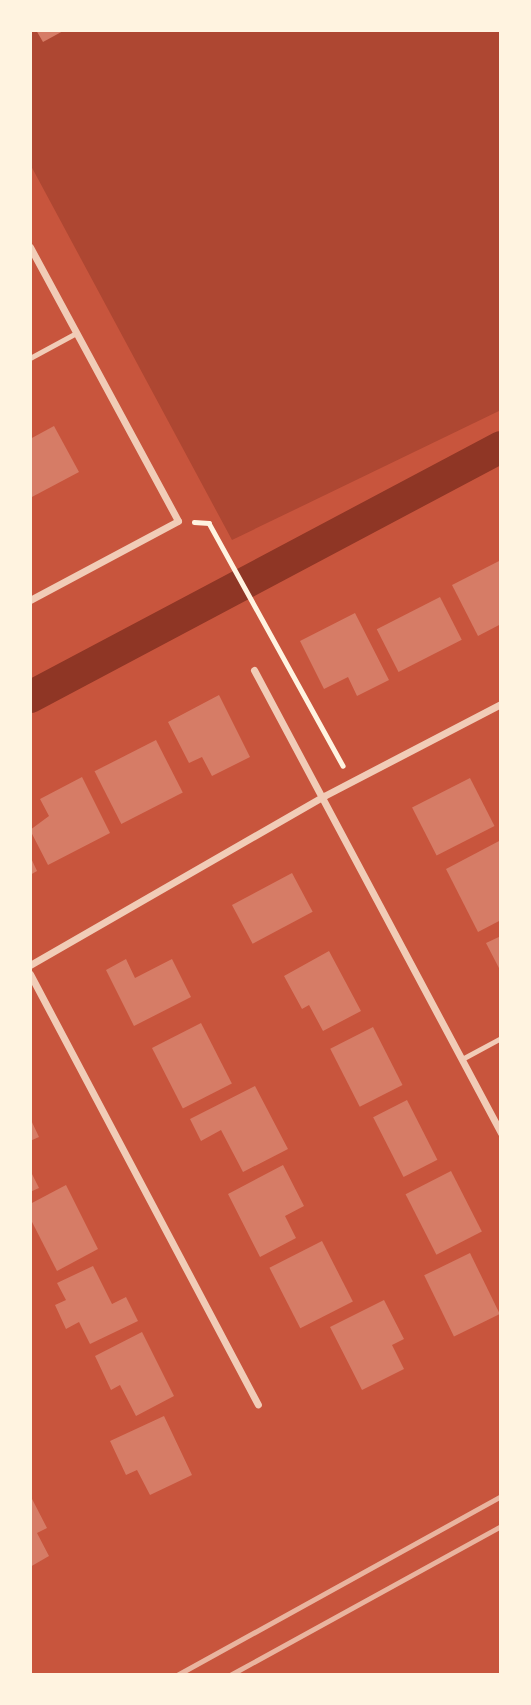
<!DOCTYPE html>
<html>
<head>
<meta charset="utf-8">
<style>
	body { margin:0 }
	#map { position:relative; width:531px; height:1705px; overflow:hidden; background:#c8553d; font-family:Poppins,sans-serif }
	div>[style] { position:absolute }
	.green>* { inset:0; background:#ae4732 }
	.canal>* { height:32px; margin:-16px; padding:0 16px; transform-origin:16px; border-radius:16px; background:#8f3625 }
	.building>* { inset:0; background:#d67c66; transform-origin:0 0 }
	.path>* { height:4.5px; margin:-2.25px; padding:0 2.25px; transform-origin:2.25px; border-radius:2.25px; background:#fff3e0 }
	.service>* { height:5px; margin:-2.5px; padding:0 2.5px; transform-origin:2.5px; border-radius:2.5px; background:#f1ccb7 }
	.minor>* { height:7px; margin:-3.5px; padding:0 3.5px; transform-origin:3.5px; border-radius:3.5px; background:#f1ccb7 }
	.rail>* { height:5px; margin:-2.5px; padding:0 2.5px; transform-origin:2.5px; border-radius:2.5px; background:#e9b49f }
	span { translate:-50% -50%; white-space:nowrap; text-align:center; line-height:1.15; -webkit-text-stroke:5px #fff3e0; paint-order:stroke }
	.frame { position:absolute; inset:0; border:32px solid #fff3e0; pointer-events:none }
</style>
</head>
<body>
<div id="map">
	<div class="green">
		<i style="clip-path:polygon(30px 30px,501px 30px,501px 410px,232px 540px,30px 164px)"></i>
	</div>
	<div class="canal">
		<i style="left:30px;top:697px;width:533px;rotate:-27.96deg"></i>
	</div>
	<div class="building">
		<i style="clip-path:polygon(36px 30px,65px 30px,43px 42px)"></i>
		<i style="clip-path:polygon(54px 426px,79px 472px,30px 498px,30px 439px)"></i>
		<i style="clip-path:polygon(501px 560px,501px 624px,478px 636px,452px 585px)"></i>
		<i style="left:440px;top:597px;width:48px;height:71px;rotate:63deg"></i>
		<i style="clip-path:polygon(355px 613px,389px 680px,357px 696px,348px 677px,324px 689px,300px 641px)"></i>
		<i style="clip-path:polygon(219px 695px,250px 757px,212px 776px,202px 757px,189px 763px,168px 722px)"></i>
		<i style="left:156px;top:740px;width:59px;height:69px;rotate:63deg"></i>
		<i style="clip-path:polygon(82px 777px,110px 833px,48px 865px,30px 830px,49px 816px,40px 799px)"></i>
		<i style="left:470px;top:778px;width:54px;height:65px;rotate:63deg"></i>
		<i style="clip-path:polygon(501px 840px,501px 920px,478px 932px,446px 869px)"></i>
		<i style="clip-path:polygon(30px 856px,37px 871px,30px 875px)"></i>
		<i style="left:292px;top:873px;width:44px;height:68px;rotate:62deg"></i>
		<i style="clip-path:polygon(501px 936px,501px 972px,486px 943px)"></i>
		<i style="clip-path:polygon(329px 951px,361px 1011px,323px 1031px,309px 1005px,302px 1009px,284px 976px)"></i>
		<i style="clip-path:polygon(126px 959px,135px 978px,172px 959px,191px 997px,134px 1026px,106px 970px)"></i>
		<i style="left:201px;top:1023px;width:68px;height:55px;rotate:63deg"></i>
		<i style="left:373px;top:1027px;width:65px;height:48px;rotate:63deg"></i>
		<i style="clip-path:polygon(255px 1086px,288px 1149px,243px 1172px,221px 1130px,201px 1141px,190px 1119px)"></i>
		<i style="left:407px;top:1100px;width:67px;height:38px;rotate:63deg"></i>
		<i style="clip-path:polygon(30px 1118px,39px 1137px,30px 1141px)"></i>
		<i style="clip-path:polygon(283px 1165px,304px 1206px,285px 1216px,296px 1238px,260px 1257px,228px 1194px)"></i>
		<i style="clip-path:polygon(30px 1170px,39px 1188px,30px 1192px)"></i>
		<i style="left:451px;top:1171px;width:68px;height:51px;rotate:63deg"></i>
		<i style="clip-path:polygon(66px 1185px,98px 1249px,57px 1271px,30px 1218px,30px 1204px)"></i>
		<i style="left:322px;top:1241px;width:68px;height:59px;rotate:63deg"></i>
		<i style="left:470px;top:1253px;width:68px;height:51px;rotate:64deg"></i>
		<i style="clip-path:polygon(93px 1266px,112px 1304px,126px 1297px,138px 1321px,90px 1344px,79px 1322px,66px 1329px,55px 1305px,66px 1300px,57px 1283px)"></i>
		<i style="clip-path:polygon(384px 1300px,404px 1339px,392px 1345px,404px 1369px,362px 1390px,330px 1327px)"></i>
		<i style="clip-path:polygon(142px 1332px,174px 1396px,136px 1416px,120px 1385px,111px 1390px,95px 1356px)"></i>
		<i style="clip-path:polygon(164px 1416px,192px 1475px,150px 1495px,137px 1470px,126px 1475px,110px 1441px)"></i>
		<i style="clip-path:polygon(30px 1495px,47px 1528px,37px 1533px,49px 1556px,30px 1567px)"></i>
	</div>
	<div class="path">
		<i style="left:194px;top:522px;width:15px;rotate:4deg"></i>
		<i style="left:209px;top:523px;width:277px;rotate:61.1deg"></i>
	</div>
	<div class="service">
		<i style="left:30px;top:358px;width:52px;rotate:-28.5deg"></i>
		<i style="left:462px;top:1059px;width:44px;rotate:-28.3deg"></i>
	</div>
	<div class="minor">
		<i style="left:30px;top:247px;width:311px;rotate:61.6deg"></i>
		<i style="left:178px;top:521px;width:168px;rotate:151.9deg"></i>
		<i style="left:254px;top:670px;width:525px;rotate:61.92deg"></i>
		<i style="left:30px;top:965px;width:339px;rotate:-29.9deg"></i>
		<i style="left:324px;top:796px;width:199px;rotate:-27.5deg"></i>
		<i style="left:30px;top:974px;width:487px;rotate:62.1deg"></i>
	</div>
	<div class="rail">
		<i style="left:177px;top:1675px;width:370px;rotate:-28.9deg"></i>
		<i style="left:230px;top:1675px;width:309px;rotate:-28.8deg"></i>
	</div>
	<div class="frame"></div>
</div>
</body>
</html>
